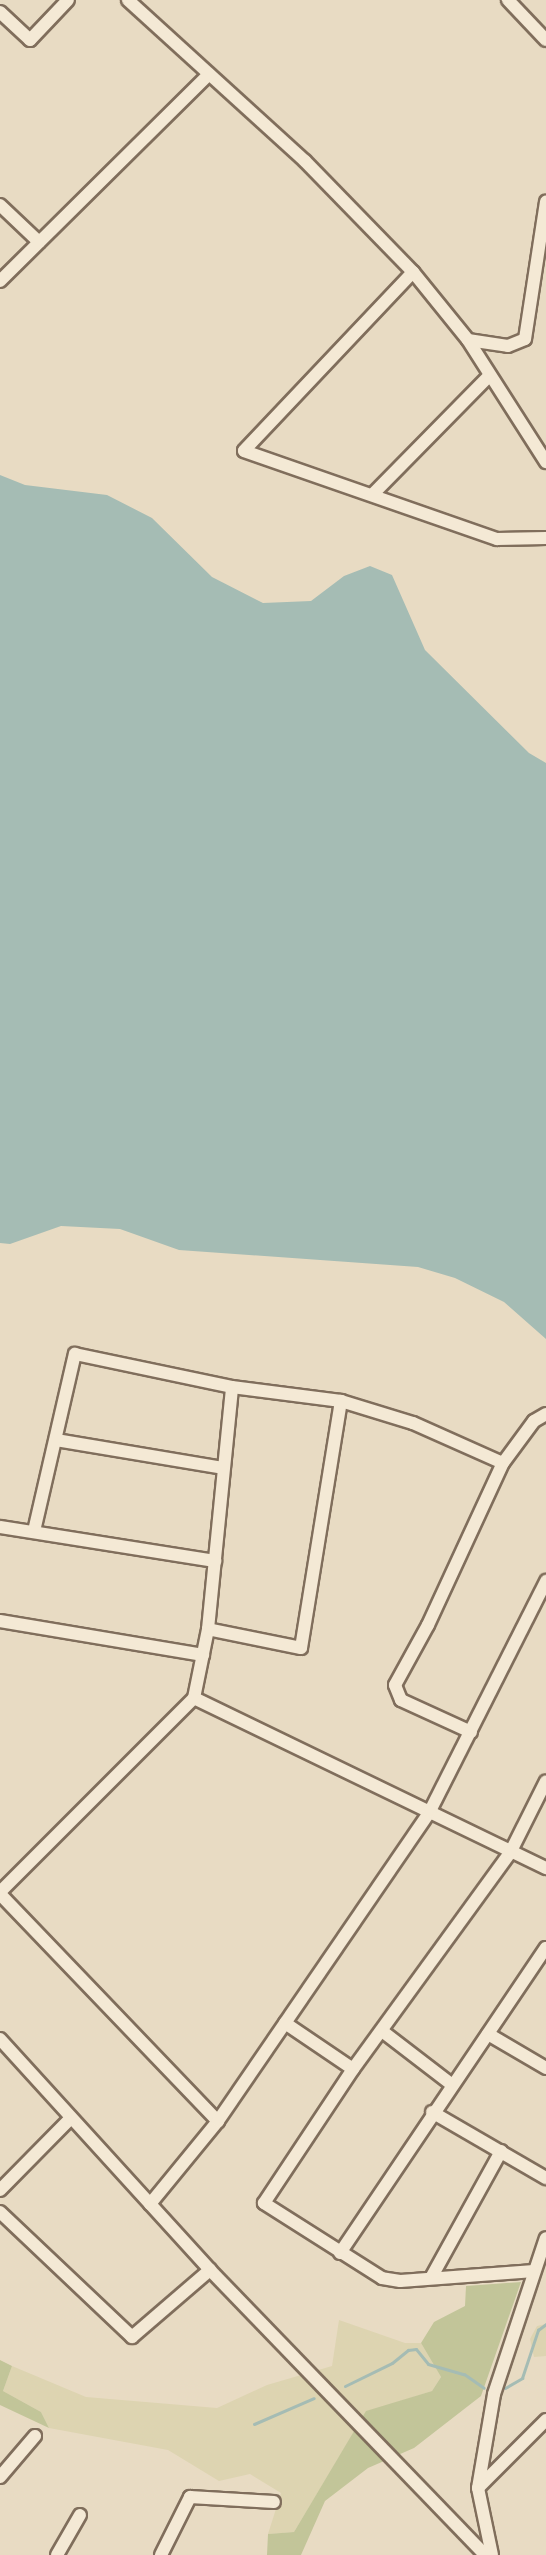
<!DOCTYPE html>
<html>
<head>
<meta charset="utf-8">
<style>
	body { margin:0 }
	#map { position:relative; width:546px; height:2555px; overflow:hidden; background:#e8dbc3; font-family:"Roboto Serif",serif }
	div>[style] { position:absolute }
	.farmland>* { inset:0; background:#ddd4b1 }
	.green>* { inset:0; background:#c2c599 }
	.water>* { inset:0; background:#a5bcb4 }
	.stream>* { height:3px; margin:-1.5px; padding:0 1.5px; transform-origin:1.5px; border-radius:1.5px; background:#a5bcb4 }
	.roads { filter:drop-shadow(2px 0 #806e5c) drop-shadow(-2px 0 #806e5c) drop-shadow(0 2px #806e5c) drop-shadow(0 -2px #806e5c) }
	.minor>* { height:12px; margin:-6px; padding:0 6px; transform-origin:6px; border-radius:6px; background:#f4e9d5 }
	span { translate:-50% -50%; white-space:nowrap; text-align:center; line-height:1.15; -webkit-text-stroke:4.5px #f1e6d2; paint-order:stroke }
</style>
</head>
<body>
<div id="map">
	<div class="farmland">
		<i style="clip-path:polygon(339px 2320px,405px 2343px,421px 2343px,441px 2377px,432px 2391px,366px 2412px,294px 2532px,268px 2534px,281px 2493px,250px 2474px,219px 2481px,168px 2450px,49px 2428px,41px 2412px,3px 2391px,12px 2366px,86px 2397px,217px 2408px,267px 2385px,332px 2366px)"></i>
		<i style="clip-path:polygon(546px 2324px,546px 2356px,534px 2357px,530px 2339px,537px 2326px)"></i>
	</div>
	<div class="green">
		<i style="clip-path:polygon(521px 2282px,481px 2396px,414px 2448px,368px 2468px,325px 2501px,301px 2555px,267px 2555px,268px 2534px,294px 2532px,366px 2411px,432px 2391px,441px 2377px,421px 2343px,434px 2322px,465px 2306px,466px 2286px)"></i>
		<i style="clip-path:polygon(0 2360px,12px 2366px,3px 2391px,41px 2412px,49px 2428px,0 2405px)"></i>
	</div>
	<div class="water">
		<i style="clip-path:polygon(0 475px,25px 485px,107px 495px,152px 518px,212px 577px,263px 603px,311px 601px,344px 576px,370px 566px,392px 575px,425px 650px,529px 753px,546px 763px,546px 1339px,504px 1302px,455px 1278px,418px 1267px,179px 1250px,120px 1229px,61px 1226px,10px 1244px,0 1243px)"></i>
	</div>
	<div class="stream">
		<i style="left:345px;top:2386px;width:52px;rotate:-26.1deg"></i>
		<i style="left:392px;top:2363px;width:21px;rotate:-39deg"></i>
		<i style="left:408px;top:2350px;width:8px;rotate:-7deg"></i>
		<i style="left:416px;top:2349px;width:19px;rotate:51deg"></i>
		<i style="left:428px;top:2364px;width:37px;rotate:16deg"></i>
		<i style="left:464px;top:2374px;width:24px;rotate:35deg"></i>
		<i style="left:505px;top:2388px;width:20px;rotate:-30deg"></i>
		<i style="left:522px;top:2378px;width:51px;rotate:-71.6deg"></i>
		<i style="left:538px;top:2330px;width:10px;rotate:-37deg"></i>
		<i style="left:254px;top:2424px;width:65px;rotate:-23.4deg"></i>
	</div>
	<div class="roads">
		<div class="minor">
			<i style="left:128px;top:0;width:239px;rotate:42.3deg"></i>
			<i style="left:305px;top:161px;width:155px;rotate:45.8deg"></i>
			<i style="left:413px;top:272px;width:87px;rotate:51deg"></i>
			<i style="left:468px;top:340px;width:145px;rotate:57.4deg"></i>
			<i style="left:508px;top:0;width:55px;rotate:46.5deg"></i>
			<i style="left:0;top:12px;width:41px;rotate:43deg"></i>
			<i style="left:30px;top:40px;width:55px;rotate:-46.5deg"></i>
			<i style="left:0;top:205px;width:54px;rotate:43.5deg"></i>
			<i style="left:413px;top:272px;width:246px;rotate:133.4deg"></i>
			<i style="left:244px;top:451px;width:268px;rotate:19.2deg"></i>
			<i style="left:497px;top:539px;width:49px;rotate:-1.2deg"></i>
			<i style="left:0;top:281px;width:294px;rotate:-44.7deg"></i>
			<i style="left:468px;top:340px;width:40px;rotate:8.5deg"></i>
			<i style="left:508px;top:346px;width:18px;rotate:-22deg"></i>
			<i style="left:525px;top:339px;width:139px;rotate:-81.3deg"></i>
			<i style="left:372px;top:495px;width:168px;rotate:-45.5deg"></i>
			<i style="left:341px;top:1401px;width:75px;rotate:17deg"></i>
			<i style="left:413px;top:1423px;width:98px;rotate:24deg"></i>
			<i style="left:56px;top:1440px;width:169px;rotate:9.5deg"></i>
			<i style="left:0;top:1527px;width:218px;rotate:9deg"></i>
			<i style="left:34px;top:1531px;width:182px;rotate:-77deg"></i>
			<i style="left:75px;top:1354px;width:160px;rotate:11.9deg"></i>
			<i style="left:232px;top:1387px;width:110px;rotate:7.3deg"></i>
			<i style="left:341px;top:1401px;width:250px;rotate:99.2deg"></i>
			<i style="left:301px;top:1648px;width:95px;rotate:-168.5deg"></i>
			<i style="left:0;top:1621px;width:206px;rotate:9.5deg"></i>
			<i style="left:194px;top:1698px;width:391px;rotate:25.8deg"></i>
			<i style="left:471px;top:1732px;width:77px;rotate:-155.4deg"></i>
			<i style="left:401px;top:1700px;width:16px;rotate:-112deg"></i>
			<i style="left:395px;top:1685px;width:68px;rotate:-61.2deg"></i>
			<i style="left:428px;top:1625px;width:179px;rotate:-65.2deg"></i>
			<i style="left:503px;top:1463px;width:52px;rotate:-53.6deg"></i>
			<i style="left:534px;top:1421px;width:14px;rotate:-30deg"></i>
			<i style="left:0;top:1892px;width:274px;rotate:-45deg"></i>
			<i style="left:194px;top:1698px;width:70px;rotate:-78.5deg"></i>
			<i style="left:208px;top:1629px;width:243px;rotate:-84.3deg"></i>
			<i style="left:0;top:1894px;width:315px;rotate:46.2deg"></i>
			<i style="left:285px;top:2023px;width:82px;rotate:34.1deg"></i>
			<i style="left:382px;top:2031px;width:87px;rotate:37.5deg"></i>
			<i style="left:488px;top:2034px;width:67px;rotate:30.4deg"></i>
			<i style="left:0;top:2039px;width:312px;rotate:47.7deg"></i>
			<i style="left:210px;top:2270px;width:396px;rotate:46deg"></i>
			<i style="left:432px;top:2112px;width:132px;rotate:30.1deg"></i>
			<i style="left:0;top:2190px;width:101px;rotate:-45.4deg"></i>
			<i style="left:150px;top:2204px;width:107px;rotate:-50.7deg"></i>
			<i style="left:218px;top:2121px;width:376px;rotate:-55.6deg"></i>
			<i style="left:430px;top:1811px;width:258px;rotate:-63.2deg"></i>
			<i style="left:0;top:2212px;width:182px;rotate:43.4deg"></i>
			<i style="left:132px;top:2337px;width:103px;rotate:-40.7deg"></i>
			<i style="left:340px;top:2253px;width:368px;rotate:-56deg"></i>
			<i style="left:534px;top:2271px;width:134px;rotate:175.7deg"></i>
			<i style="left:400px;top:2281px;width:18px;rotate:-171deg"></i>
			<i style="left:382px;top:2278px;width:140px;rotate:-147.6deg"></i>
			<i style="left:264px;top:2203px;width:161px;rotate:-56.4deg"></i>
			<i style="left:353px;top:2069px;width:267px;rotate:-54deg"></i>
			<i style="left:510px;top:1853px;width:80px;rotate:-63.4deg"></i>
			<i style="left:431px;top:2278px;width:145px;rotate:-61.1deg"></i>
			<i style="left:0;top:2477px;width:54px;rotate:-49.5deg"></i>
			<i style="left:478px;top:2488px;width:96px;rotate:-45deg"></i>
			<i style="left:57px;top:2555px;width:46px;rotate:-60.1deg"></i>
			<i style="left:161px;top:2555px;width:65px;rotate:-63.4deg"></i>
			<i style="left:190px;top:2497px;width:84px;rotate:3.4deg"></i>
			<i style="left:492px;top:2555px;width:68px;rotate:-101.8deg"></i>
			<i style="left:478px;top:2488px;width:95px;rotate:-80.3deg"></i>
			<i style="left:494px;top:2394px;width:164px;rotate:-71.6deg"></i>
		</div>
	</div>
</div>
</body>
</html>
